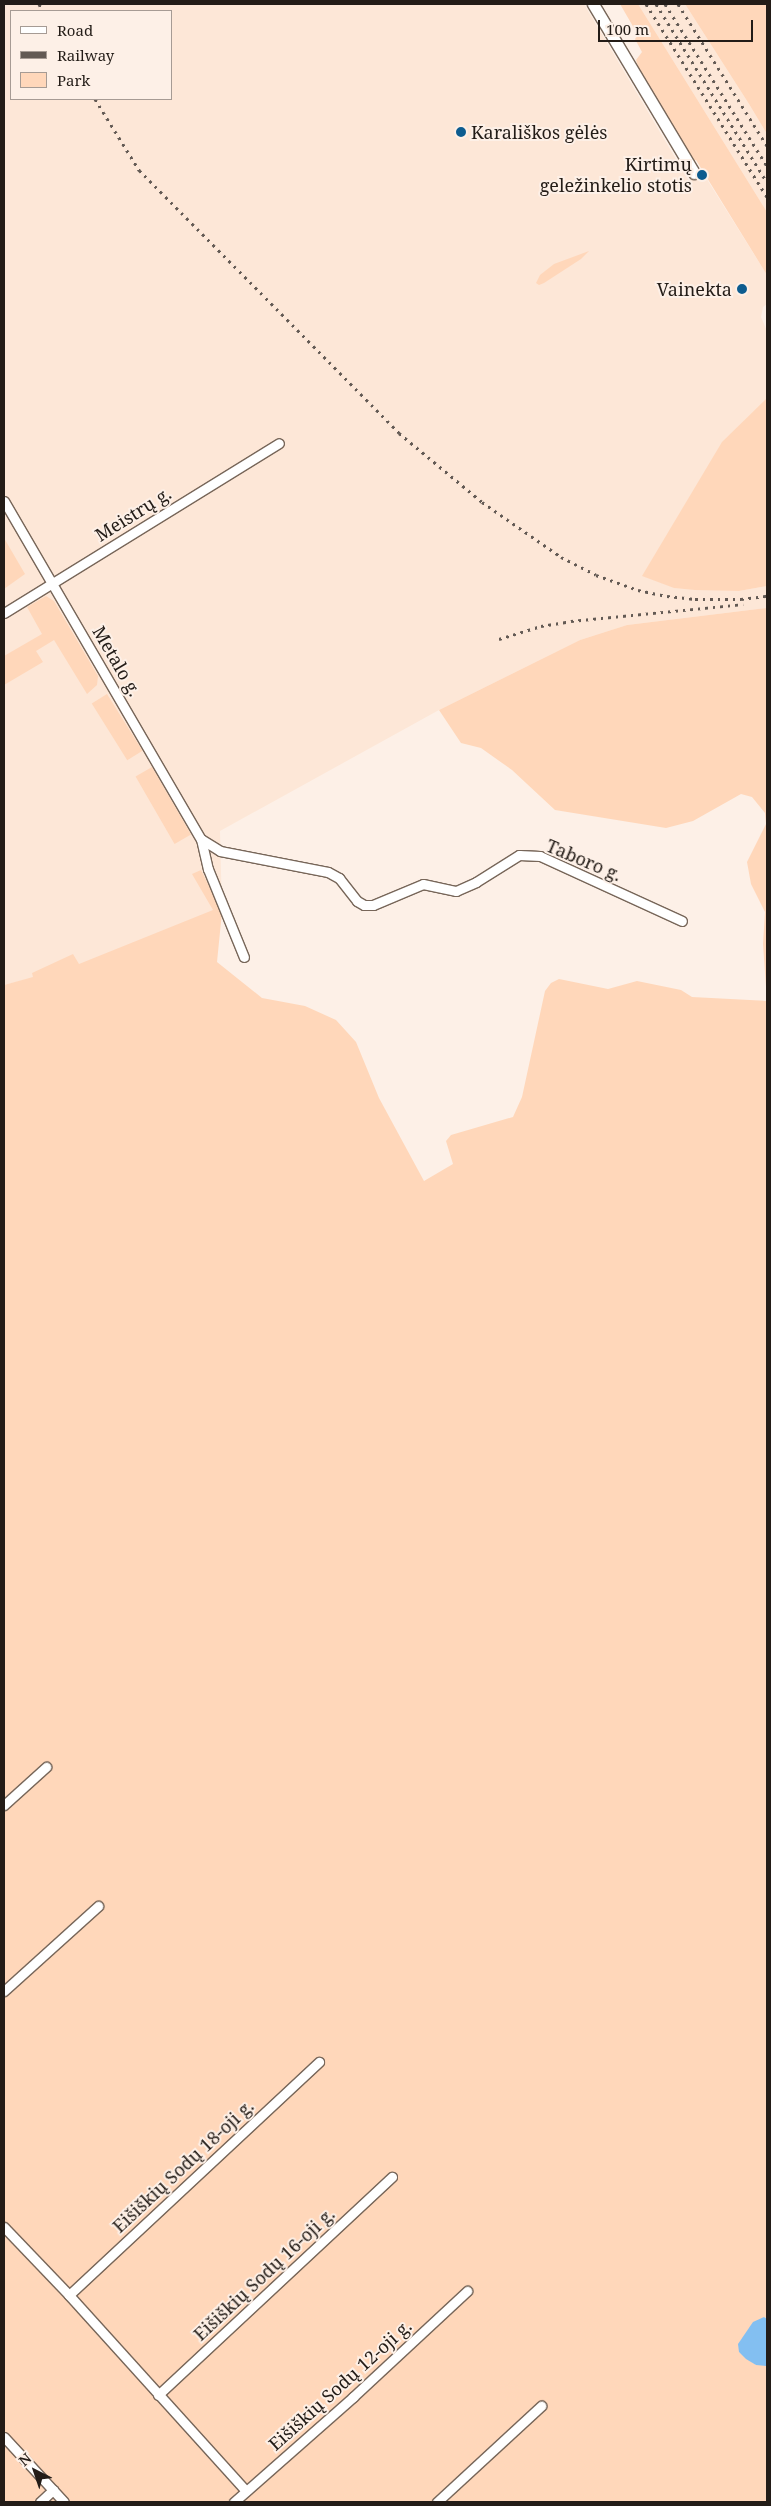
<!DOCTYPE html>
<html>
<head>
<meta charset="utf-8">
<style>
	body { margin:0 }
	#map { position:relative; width:771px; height:2506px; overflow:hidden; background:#fdf0e7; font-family:"Noto Serif",serif }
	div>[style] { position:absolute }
	.built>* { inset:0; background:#fde7d7 }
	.green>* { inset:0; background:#ffd7ba; transform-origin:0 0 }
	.water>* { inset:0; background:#83bff1 }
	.roads { filter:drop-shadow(1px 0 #776659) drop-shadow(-1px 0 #776659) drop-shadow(0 1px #776659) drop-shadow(0 -1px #776659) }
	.minor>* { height:9px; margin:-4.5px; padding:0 4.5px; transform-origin:4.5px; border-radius:4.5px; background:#fff }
	.tertiary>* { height:11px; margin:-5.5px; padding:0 5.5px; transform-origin:5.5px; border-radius:5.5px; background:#fff }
	.rail>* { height:3px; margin-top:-1.5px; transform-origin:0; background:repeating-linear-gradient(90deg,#635a54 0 2.5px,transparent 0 7.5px) }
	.dots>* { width:14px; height:14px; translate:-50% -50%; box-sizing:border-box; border:2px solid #fdf0e7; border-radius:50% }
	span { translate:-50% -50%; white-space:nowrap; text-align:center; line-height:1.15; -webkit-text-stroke:4px #fdf0e7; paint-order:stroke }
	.poi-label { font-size:18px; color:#231c17 }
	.left { translate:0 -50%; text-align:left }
	.right { translate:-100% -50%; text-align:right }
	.street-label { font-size:18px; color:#231c17 }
	.frame { position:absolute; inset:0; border:5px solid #231c17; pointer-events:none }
	.legend { position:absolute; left:10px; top:10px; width:162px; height:90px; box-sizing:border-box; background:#fdf0e7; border:1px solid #a69b94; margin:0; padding:6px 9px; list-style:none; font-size:15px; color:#231c17 }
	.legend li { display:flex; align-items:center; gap:10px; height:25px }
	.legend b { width:25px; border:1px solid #a69b94 }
	.north { position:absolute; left:10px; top:2446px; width:50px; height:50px; -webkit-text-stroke:4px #fdf0e7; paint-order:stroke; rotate:319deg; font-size:14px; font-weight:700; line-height:20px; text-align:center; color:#231c17 }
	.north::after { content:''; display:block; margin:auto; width:18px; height:22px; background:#231c17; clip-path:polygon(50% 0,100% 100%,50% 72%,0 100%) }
	.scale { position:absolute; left:598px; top:20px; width:155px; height:22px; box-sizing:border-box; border:2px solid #231c17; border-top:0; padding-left:6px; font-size:15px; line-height:18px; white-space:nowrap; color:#231c17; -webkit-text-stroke:4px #fdf0e7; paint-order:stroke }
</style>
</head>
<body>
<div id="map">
	<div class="built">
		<i style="clip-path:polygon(evenodd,4px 4px,584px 4px,689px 181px,703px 173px,767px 275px,767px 304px,763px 307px,761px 317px,767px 331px,767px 398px,674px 588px,739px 591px,767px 586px,767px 608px,627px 625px,580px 640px,439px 710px,220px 831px,222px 912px,109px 959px,4px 985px,4px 4px,11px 11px,171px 11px,171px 99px,11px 99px,11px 11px)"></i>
		<i style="clip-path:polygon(638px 4px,685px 4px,749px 104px,767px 134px,767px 212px)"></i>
	</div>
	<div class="green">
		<i style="clip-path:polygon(620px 4px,638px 4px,767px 212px,767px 275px,696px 160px,693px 161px,638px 66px,636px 60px,642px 52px,635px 39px,638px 35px)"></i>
		<i style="clip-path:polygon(685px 4px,767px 4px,767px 134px,749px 104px)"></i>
		<i style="clip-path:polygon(589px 251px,581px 259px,544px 283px,539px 285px,536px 283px,540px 275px,554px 264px)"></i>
		<i style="clip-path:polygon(767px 398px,767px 586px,739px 591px,695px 590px,674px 588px,642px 576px,722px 442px)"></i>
		<i style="clip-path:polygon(4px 538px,25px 574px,4px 589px)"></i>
		<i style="clip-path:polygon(46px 596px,54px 601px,98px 676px,97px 685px,87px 694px,54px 640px,36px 651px,43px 662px,4px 685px,4px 656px,42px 634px,27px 607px)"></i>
		<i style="clip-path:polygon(767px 608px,767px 2319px,764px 2317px,739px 2352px,756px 2365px,767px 2365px,767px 2502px,4px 2502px,4px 985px,33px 977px,32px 973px,73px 954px,79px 964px,213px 910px,192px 874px,201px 870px,222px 912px,217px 962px,262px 998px,305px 1006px,336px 1020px,356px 1042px,379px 1098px,424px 1181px,453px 1164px,446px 1141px,451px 1135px,513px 1117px,522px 1097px,545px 991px,551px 983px,559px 979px,608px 989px,637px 981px,681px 990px,692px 997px,767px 1001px,763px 944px,765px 912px,751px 884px,747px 862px,766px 824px,765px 813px,752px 797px,741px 794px,693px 821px,666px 828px,555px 810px,512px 770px,481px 748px,461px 743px,439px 710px,580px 640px,627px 625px)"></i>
		<i style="left:107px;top:694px;width:67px;height:18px;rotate:58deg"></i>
		<i style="left:152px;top:767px;width:78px;height:19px;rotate:60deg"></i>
	</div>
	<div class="water">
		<i style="clip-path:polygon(764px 2317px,767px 2319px,766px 2366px,756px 2365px,746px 2359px,739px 2352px,738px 2344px,753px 2322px)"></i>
	</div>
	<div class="roads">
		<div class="minor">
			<i style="left:4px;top:501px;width:391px;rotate:59.8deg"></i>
			<i style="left:201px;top:839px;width:31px;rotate:77deg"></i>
			<i style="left:208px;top:869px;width:95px;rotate:67.8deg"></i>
			<i style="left:4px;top:613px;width:323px;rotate:-31.7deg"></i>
			<i style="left:201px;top:839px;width:22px;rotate:32deg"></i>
			<i style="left:220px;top:851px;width:110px;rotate:11deg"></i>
			<i style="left:328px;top:872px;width:13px;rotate:29deg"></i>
			<i style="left:339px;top:878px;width:29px;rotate:52deg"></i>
			<i style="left:357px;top:901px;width:8px;rotate:30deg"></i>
			<i style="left:364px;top:905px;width:9px"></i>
			<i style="left:373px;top:905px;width:54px;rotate:-22.8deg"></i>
			<i style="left:423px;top:884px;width:34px;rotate:12deg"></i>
			<i style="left:456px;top:891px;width:22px;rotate:-24deg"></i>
			<i style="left:476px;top:882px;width:51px;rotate:-32.1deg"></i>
			<i style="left:519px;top:855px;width:21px;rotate:3deg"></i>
			<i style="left:540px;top:856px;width:156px;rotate:24.6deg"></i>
			<i style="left:4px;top:1805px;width:57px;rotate:-42.1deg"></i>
			<i style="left:4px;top:1991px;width:127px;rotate:-42.1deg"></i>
			<i style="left:4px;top:2227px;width:94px;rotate:46.3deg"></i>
			<i style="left:69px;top:2295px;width:264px;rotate:47.9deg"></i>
			<i style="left:69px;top:2295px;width:342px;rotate:-43deg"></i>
			<i style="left:158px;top:2395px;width:320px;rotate:-43deg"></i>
			<i style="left:4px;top:2437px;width:88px;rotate:47.3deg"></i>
			<i style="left:40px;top:2502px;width:18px;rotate:-43deg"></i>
			<i style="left:234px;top:2502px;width:159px;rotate:-41.4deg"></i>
			<i style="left:353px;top:2397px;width:156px;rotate:-42.9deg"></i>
			<i style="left:437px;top:2502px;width:142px;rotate:-42.7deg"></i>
		</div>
		<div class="tertiary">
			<i style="left:593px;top:4px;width:197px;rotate:59.1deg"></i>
		</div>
	</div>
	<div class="rail">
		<i style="left:39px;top:4px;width:8px;rotate:60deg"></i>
		<i style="left:646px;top:4px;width:228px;rotate:57.9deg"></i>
		<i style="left:656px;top:4px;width:210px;rotate:58.1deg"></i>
		<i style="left:665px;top:4px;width:191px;rotate:57.8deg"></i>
		<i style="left:678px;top:4px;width:168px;rotate:57.9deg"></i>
		<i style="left:95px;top:99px;width:84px;rotate:58.2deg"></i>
		<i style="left:139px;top:170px;width:370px;rotate:45.3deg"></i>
		<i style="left:399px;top:433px;width:108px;rotate:39.7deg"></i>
		<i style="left:482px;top:502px;width:96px;rotate:34.8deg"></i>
		<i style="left:561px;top:557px;width:39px;rotate:27deg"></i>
		<i style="left:596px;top:575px;width:45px;rotate:19.7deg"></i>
		<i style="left:638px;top:590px;width:30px;rotate:12deg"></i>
		<i style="left:667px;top:596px;width:28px;rotate:6deg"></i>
		<i style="left:695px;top:599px;width:46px"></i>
		<i style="left:741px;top:599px;width:26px;rotate:-7deg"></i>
		<i style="left:499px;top:639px;width:44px;rotate:-17.2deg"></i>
		<i style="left:541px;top:626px;width:30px;rotate:-9deg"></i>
		<i style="left:571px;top:621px;width:173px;rotate:-5.6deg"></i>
	</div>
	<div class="dots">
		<i style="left:461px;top:132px;background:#0d5c8f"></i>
		<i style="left:702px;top:175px;background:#0d5c8f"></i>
		<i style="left:742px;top:289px;background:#0d5c8f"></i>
	</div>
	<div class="poi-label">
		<span class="left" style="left:471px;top:132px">Karališkos gėlės</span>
		<span class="right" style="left:692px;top:175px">Kirtimų<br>geležinkelio stotis</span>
		<span class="right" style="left:732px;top:289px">Vainekta</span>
	</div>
	<div class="street-label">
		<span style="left:133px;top:514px;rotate:-32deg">Meistrų g.</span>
		<span style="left:117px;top:661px;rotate:60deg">Metalo g.</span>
		<span style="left:584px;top:860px;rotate:23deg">Taboro g.</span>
		<span style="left:183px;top:2166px;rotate:-43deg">Eišiškių Sodų 18-oji g.</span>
		<span style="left:264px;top:2274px;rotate:-43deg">Eišiškių Sodų 16-oji g.</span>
		<span style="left:340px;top:2385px;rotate:-42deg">Eišiškių Sodų 12-oji g.</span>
	</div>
	<div class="frame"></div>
	<ul class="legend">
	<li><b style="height:6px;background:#fff"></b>Road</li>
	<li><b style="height:6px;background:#635a54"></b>Railway</li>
	<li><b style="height:14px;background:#ffd7ba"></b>Park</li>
	</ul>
	<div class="north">N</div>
	<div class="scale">100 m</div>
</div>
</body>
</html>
